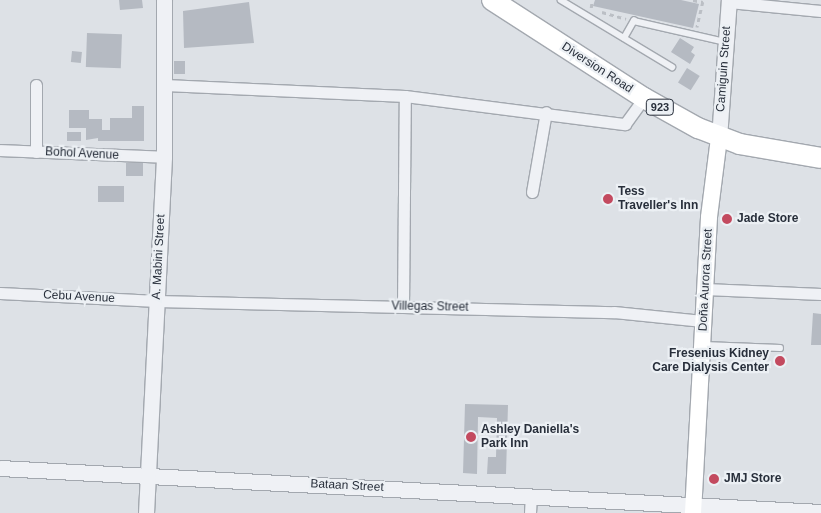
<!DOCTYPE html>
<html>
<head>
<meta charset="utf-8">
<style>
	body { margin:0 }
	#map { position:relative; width:821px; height:513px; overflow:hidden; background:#dde1e6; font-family:Helvetica,sans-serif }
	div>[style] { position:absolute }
	.building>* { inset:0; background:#b5bac2; transform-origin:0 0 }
	.path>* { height:2.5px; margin-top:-1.25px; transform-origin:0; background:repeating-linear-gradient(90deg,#bbbfc5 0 4px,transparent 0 8px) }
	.roads { filter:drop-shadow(1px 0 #a3a8af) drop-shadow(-1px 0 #a3a8af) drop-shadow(0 1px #a3a8af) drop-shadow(0 -1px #a3a8af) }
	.service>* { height:5.5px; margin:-2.75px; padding:0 2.75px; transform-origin:2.75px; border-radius:2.75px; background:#eff1f5 }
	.minor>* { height:11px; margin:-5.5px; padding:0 5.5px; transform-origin:5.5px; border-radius:5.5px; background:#eff1f5 }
	.tertiary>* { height:15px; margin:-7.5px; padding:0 7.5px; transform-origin:7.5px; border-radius:7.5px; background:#eff1f5 }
	.secondary>* { height:16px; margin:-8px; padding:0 8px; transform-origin:8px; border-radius:8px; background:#fff }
	.trunk>* { height:20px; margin:-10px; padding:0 10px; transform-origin:10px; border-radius:10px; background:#fff }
	.dots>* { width:14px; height:14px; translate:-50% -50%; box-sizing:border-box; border:2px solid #ecf0f4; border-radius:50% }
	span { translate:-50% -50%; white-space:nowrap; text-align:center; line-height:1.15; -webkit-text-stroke:4.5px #ecf0f4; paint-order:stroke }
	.shield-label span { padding:1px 4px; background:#ecf0f4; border:1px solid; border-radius:4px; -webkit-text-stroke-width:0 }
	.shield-label { font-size:11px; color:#282f3b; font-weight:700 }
	.street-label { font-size:12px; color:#282f3b }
	.poi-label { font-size:12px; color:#282f3b; font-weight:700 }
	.left { translate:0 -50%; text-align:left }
	.right { translate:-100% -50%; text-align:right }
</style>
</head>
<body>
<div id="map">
	<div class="building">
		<i style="clip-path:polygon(119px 0,142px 0,143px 8px,120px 10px)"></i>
		<i style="clip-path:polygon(595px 0,681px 0,699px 4px,693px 28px,593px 6px)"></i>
		<i style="clip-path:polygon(249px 2px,254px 43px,184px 48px,183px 11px)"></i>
		<i style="left:87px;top:33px;width:35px;height:34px;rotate:2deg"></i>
		<i style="clip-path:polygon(680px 38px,694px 47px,691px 52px,695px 55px,690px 64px,671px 52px)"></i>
		<i style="left:72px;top:51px;width:10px;height:11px;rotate:6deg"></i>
		<i style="left:174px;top:61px;width:11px;height:13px"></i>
		<i style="left:687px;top:68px;width:15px;height:17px;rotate:32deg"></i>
		<i style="clip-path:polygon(132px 106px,144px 106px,144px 141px,98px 141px,98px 138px,86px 140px,86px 128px,69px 128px,69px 110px,89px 110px,89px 119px,102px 119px,102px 130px,110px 130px,110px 118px,132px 118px)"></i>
		<i style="left:67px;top:132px;width:14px;height:9px"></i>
		<i style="left:143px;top:163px;width:13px;height:17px;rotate:90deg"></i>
		<i style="left:98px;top:186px;width:26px;height:16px"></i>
		<i style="clip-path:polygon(813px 313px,821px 314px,821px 345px,811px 345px)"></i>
		<i style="clip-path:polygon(465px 404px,508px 405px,506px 474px,487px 474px,488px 457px,496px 457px,497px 418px,478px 417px,477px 474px,463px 473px)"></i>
	</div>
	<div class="path">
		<i style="left:693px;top:0;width:10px;rotate:11deg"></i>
		<i style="left:703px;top:2px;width:26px;rotate:103deg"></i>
		<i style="left:591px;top:8px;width:8px;rotate:-83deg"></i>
		<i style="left:602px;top:12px;width:25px;rotate:16deg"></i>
	</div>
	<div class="roads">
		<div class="service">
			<i style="left:561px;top:0;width:130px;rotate:31.1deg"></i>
			<i style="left:624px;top:38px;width:20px;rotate:-60deg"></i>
			<i style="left:634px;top:21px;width:94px;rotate:12.9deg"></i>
			<i style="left:704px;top:345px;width:76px;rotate:2.3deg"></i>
		</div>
		<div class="minor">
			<i style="left:729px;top:2px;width:92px;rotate:5.6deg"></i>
			<i style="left:36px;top:85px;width:67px;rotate:90deg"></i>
			<i style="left:165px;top:85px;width:240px;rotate:2.6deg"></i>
			<i style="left:405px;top:96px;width:222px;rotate:7.3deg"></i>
			<i style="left:625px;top:124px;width:32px;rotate:-54deg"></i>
			<i style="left:0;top:150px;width:164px;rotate:2.4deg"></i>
			<i style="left:532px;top:192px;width:81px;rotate:-80.1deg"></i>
			<i style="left:705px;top:289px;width:116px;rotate:2.5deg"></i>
			<i style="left:0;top:293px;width:157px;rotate:2.9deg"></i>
			<i style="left:157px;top:301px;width:457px;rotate:1.4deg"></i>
			<i style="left:614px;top:312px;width:89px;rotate:5.8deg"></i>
			<i style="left:403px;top:307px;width:211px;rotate:-89.5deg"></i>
			<i style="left:530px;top:513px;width:18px;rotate:-87deg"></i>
		</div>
		<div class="tertiary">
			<i style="left:719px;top:138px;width:138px;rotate:-85.9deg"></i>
			<i style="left:0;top:468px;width:822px;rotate:3.07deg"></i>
			<i style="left:146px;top:513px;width:356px;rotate:-87.1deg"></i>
			<i style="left:164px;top:157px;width:157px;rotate:-90deg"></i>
		</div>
		<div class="secondary">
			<i style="left:693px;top:513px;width:296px;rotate:-86.9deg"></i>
			<i style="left:709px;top:217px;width:80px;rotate:-82.8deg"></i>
		</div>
		<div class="trunk">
			<i style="left:492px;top:0;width:181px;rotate:32.8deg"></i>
			<i style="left:644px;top:98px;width:62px;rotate:29.1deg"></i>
			<i style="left:698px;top:128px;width:45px;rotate:20.9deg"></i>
			<i style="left:740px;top:144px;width:82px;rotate:9.8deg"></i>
		</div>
	</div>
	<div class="dots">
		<i style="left:608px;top:199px;background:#c34a5f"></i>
		<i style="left:727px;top:219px;background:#c34a5f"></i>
		<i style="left:780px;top:361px;background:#c34a5f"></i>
		<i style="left:471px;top:437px;background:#c34a5f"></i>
		<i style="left:714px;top:479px;background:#c34a5f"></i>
	</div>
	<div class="shield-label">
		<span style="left:660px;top:107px">923</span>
	</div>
	<div class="street-label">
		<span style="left:597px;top:68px;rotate:33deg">Diversion Road</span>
		<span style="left:724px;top:69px;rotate:-86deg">Camiguin Street</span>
		<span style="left:82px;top:154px;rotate:3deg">Bohol Avenue</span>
		<span style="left:159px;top:257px;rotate:-87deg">A. Mabini Street</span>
		<span style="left:706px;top:280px;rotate:-87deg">Doña Aurora Street</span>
		<span style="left:79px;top:297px;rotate:3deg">Cebu Avenue</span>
		<span style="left:430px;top:307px;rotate:1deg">Villegas Street</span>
		<span style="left:347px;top:486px;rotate:3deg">Bataan Street</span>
	</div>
	<div class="poi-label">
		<span class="left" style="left:618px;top:199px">Tess<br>Traveller's Inn</span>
		<span class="left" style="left:737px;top:219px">Jade Store</span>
		<span class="right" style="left:769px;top:361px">Fresenius Kidney<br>Care Dialysis Center</span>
		<span class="left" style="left:481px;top:437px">Ashley Daniella's<br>Park Inn</span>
		<span class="left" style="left:724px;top:479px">JMJ Store</span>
	</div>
</div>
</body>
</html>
